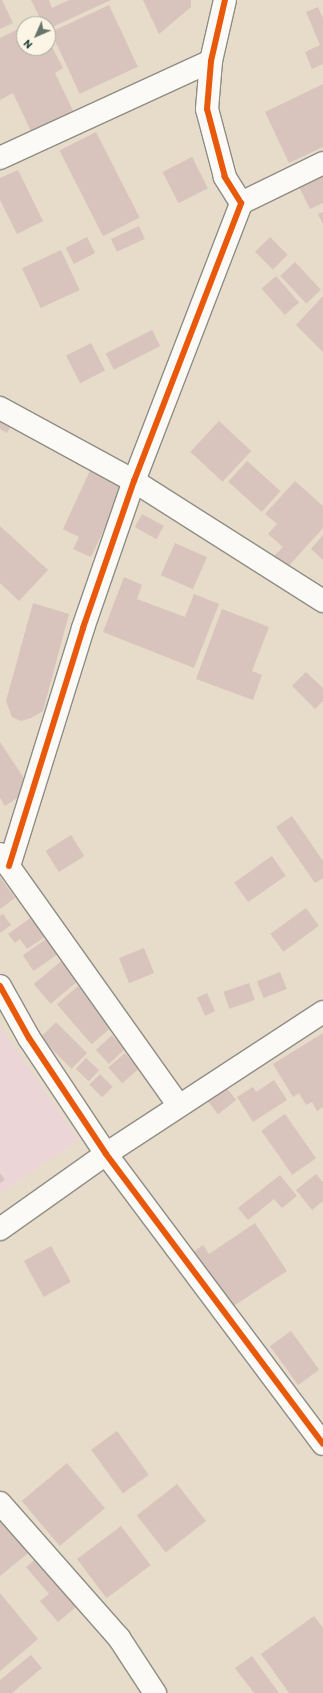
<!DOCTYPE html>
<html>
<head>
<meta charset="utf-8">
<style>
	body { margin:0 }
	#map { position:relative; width:323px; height:1693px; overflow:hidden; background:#e7dbca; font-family:Itim,sans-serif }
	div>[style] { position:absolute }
	.built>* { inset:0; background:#ecd5d7 }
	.building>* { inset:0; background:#d8c4bc; transform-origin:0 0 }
	.roads { filter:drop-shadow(1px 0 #8e8d84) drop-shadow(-1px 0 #8e8d84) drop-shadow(0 1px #8e8d84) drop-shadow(0 -1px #8e8d84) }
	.minor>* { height:22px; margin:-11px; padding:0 11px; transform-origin:11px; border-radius:11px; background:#fbfaf7 }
	.cycleway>* { height:6px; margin:-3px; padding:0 3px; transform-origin:3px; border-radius:3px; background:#e8590c }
	span { translate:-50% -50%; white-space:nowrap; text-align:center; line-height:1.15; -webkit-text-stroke:4px #fcf5e5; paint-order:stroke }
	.north { position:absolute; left:16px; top:16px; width:40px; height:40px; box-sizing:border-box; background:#fcf5e5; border:1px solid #a4ab9e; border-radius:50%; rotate:225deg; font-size:11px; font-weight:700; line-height:16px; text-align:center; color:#1f3d34 }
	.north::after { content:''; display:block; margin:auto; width:14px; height:18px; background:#657468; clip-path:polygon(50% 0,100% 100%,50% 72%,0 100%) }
</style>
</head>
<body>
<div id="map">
	<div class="built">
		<i style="clip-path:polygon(0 1026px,79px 1140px,0 1193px)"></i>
	</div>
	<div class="building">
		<i style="clip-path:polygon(0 0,2px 0,13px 23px,0 29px)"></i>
		<i style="clip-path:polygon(31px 0,49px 0,52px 8px,69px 0,111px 0,48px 29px,48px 24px,43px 24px)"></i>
		<i style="clip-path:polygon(143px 0,191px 0,191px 7px,159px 34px)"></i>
		<i style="left:109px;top:5px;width:68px;height:64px;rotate:65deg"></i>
		<i style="clip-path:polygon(318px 7px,323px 18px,323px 64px,312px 69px,305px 52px,320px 45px,306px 12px)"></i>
		<i style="clip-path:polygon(38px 19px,40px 24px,28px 24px)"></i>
		<i style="clip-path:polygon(24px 26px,24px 48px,48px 48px,48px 39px,63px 68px,55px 73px,77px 119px,34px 138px,13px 93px,0 100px,0 38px)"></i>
		<i style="clip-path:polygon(323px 84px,323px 147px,289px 163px,265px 112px)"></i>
		<i style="left:96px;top:132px;width:96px;height:41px;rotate:63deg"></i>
		<i style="left:192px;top:157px;width:35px;height:33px;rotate:63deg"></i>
		<i style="clip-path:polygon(18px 170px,43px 221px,17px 234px,0 200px,0 178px)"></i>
		<i style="clip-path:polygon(323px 173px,323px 203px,310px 209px,298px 185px)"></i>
		<i style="clip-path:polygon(323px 212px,323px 224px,318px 214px)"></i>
		<i style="left:139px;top:226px;width:14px;height:31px;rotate:65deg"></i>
		<i style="left:87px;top:237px;width:18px;height:24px;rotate:63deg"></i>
		<i style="left:270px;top:237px;width:25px;height:21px;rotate:45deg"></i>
		<i style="left:61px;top:250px;width:44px;height:43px;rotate:65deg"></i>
		<i style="left:295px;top:262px;width:38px;height:20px;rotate:47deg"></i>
		<i style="left:276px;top:276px;width:35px;height:19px;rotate:49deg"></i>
		<i style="clip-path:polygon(323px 296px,323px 352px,296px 325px)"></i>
		<i style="left:152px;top:330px;width:18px;height:52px;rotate:63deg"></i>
		<i style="left:91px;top:343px;width:31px;height:28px;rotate:63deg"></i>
		<i style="clip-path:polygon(0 411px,15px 419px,7px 433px,0 429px)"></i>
		<i style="left:219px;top:421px;width:44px;height:42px;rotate:43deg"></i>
		<i style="left:247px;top:461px;width:45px;height:28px;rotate:42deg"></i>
		<i style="clip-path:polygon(92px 466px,126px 482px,91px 557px,73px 549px,79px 537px,63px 529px)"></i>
		<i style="clip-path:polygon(295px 481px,323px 506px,323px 528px,285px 570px,272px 558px,283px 547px,268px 534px,277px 524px,265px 514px)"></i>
		<i style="left:142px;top:514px;width:25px;height:15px;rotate:29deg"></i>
		<i style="clip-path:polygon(0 526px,48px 570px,19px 601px,0 583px)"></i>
		<i style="clip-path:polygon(323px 535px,323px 560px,311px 549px)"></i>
		<i style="left:175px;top:543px;width:35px;height:35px;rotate:24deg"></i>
		<i style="clip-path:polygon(124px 577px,142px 585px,137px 599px,185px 617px,194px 594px,219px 604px,194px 668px,103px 632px)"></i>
		<i style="clip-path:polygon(33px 603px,69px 614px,43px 711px,31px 718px,21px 721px,12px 717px,6px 701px)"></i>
		<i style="clip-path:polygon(222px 609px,269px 627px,252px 671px,262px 675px,253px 700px,196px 679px)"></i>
		<i style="clip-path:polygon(306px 672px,323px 688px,323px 701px,315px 709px,292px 686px)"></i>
		<i style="clip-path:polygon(0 742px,31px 789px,5px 806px,0 798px)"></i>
		<i style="clip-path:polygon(292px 816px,323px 861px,323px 878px,315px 883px,276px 827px)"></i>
		<i style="left:71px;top:835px;width:25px;height:30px;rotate:58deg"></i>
		<i style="left:272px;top:856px;width:24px;height:46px;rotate:55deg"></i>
		<i style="clip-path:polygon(0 877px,15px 898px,0 909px)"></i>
		<i style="left:306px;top:908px;width:22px;height:44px;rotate:54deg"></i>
		<i style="clip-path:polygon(3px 914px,11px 925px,0 933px,0 916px)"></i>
		<i style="clip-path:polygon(33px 916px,46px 936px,27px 949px,20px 939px,15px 943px,8px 934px)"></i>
		<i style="left:49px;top:937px;width:19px;height:32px;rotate:55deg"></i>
		<i style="left:144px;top:948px;width:27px;height:27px;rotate:68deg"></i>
		<i style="left:66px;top:957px;width:26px;height:42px;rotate:50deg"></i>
		<i style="left:280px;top:972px;width:18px;height:25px;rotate:68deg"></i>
		<i style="left:249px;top:983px;width:18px;height:27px;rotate:71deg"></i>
		<i style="left:78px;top:986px;width:53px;height:28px;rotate:49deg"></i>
		<i style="left:207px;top:993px;width:20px;height:11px;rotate:66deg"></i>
		<i style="left:56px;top:1022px;width:44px;height:22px;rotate:45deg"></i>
		<i style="clip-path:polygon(323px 1033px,323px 1107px,317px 1111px,312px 1102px,306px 1105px,299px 1093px,293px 1097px,273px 1064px)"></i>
		<i style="left:112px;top:1035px;width:19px;height:22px;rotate:47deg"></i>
		<i style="left:125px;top:1053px;width:21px;height:22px;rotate:49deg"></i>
		<i style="left:86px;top:1058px;width:18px;height:15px;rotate:43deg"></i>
		<i style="left:100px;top:1074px;width:18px;height:15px;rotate:45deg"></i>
		<i style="clip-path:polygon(274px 1080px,287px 1100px,253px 1122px,237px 1097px,253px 1087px,256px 1092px)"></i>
		<i style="left:222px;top:1082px;width:23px;height:23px;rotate:52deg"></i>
		<i style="left:285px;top:1114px;width:54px;height:29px;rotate:55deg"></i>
		<i style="clip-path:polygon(0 1173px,5px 1180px,0 1183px)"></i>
		<i style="clip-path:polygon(316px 1174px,323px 1182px,323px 1201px,312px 1210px,296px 1190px)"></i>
		<i style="clip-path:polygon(280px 1175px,297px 1196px,282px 1208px,274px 1199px,248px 1220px,238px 1208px)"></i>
		<i style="clip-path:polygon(255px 1223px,287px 1271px,229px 1309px,192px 1253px,203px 1245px,209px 1254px)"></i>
		<i style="left:51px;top:1246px;width:41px;height:31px;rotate:61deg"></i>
		<i style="left:291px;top:1331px;width:48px;height:26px;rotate:54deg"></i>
		<i style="left:117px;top:1431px;width:54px;height:32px;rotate:54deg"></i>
		<i style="left:67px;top:1463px;width:59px;height:59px;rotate:50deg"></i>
		<i style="left:177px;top:1484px;width:47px;height:51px;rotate:52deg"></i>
		<i style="clip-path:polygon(0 1516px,32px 1550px,0 1576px)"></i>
		<i style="left:121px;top:1526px;width:49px;height:55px;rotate:53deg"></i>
		<i style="clip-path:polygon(36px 1559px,76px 1607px,58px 1622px,40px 1601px,49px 1594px,26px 1567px)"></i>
		<i style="clip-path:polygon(0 1593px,38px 1639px,0 1671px)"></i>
		<i style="clip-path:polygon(314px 1616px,323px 1628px,323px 1693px,289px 1693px,261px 1654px)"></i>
		<i style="clip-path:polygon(31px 1655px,42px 1668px,12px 1693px,0 1693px,0 1680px)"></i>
		<i style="clip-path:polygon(252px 1656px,279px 1693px,254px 1693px,235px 1668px)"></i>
	</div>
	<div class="roads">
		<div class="minor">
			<i style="left:0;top:158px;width:232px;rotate:-24.7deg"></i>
			<i style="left:241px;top:203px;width:91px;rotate:-26deg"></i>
			<i style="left:0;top:408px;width:153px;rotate:28.6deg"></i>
			<i style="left:134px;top:481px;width:224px;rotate:32.4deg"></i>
			<i style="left:0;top:854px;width:309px;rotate:54.6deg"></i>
			<i style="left:9px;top:866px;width:249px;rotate:-72.7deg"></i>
			<i style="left:83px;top:628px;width:156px;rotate:-70.9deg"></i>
			<i style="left:134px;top:481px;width:298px;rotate:-68.9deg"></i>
			<i style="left:241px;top:203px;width:31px;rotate:-122deg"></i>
			<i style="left:225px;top:177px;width:70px;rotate:-104.8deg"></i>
			<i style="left:207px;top:109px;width:48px;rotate:-85.2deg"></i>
			<i style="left:211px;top:61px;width:63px;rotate:-77.1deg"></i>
			<i style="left:0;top:986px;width:60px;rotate:60.9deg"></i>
			<i style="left:29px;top:1038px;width:139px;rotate:56.4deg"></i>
			<i style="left:106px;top:1154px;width:362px;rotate:53.2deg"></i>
			<i style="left:0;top:1229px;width:130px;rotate:-35.3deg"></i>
			<i style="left:106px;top:1154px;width:259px;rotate:-33.2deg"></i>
			<i style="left:0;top:1503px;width:180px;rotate:48.6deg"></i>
			<i style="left:119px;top:1638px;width:66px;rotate:56.8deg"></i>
		</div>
	</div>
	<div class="cycleway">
		<i style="left:9px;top:866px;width:249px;rotate:-72.7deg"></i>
		<i style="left:83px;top:628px;width:156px;rotate:-70.9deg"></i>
		<i style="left:134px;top:481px;width:298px;rotate:-68.9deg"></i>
		<i style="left:241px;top:203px;width:31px;rotate:-122deg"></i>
		<i style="left:225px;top:177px;width:70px;rotate:-104.8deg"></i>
		<i style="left:207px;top:109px;width:48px;rotate:-85.2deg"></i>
		<i style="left:211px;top:61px;width:63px;rotate:-77.1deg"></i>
		<i style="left:0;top:986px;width:60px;rotate:60.9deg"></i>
		<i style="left:29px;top:1038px;width:139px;rotate:56.4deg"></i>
		<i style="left:106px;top:1154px;width:362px;rotate:53.2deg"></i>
	</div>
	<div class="north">N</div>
</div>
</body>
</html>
